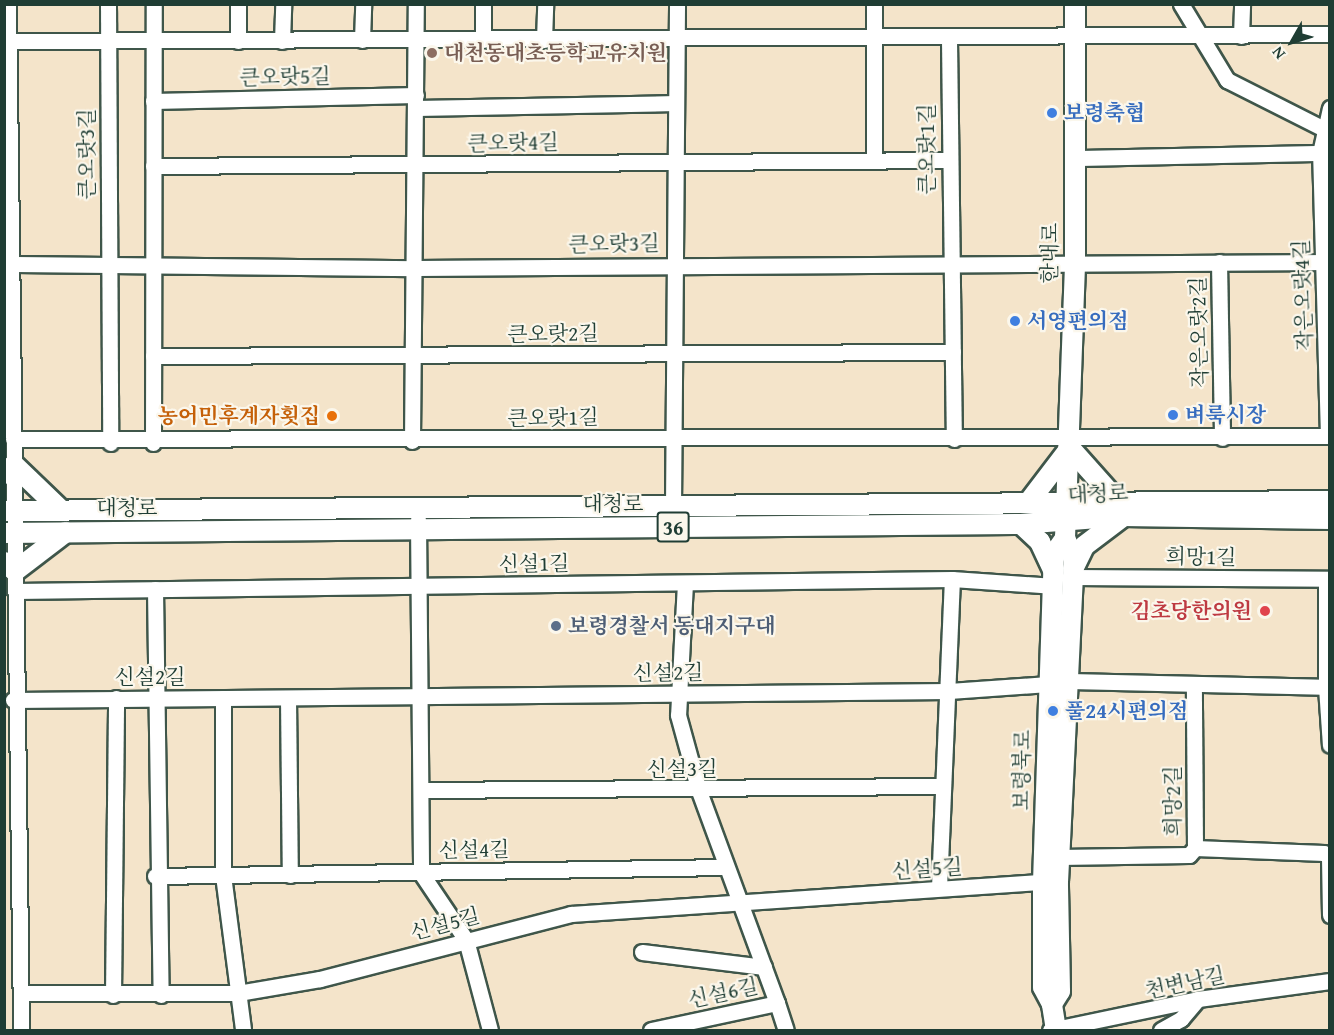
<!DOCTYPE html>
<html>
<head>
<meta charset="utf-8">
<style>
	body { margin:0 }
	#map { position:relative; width:1334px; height:1035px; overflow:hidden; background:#f4e4ca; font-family:"Gentium Book Plus","Noto Serif KR",serif }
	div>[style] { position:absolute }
	.roads { filter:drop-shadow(2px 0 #3f564a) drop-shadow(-2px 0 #3f564a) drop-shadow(0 2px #3f564a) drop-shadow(0 -2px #3f564a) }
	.minor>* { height:15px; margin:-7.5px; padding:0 7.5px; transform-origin:7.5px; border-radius:7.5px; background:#fff }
	.major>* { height:20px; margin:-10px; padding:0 10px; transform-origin:10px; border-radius:10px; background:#fff }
	.dots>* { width:16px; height:16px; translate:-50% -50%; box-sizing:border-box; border:3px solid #fbf7ec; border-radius:50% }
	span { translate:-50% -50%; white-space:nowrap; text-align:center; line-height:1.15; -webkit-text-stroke:4.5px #fbf7ec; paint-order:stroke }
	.shield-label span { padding:2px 4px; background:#fbf7ec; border:2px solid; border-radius:4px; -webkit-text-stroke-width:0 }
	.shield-label { font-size:20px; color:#1f3d34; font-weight:700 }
	.education-label { font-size:21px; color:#785e54; font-weight:700 }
	.left { translate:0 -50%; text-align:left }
	.street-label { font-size:21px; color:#1f3d34 }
	.shop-label { font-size:21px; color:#366cbe; font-weight:700 }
	.food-label { font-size:21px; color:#c56008; font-weight:700 }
	.right { translate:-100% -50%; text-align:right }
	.health-label { font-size:21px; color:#be3a42; font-weight:700 }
	.service-label { font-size:21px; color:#4e5e75; font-weight:700 }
	.frame { position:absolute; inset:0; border:6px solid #1f3d34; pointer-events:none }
	.north { position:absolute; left:1262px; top:12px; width:60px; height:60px; -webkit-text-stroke:4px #fbf7ec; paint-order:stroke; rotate:231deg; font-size:16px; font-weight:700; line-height:24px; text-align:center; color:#1f3d34 }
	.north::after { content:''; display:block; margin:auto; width:21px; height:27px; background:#1f3d34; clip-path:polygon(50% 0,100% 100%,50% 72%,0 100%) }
</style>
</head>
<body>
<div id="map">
	<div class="roads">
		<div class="minor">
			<i style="left:8px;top:4px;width:1026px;rotate:89.27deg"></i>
			<i style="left:108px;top:4px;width:439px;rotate:89.7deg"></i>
			<i style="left:238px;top:4px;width:37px;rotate:90deg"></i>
			<i style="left:1181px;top:4px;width:89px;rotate:58.8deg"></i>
			<i style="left:1227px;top:80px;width:109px;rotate:26.8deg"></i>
			<i style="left:1241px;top:36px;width:32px;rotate:-88deg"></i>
			<i style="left:949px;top:39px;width:400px;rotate:89.3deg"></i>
			<i style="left:362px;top:40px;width:36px;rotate:-88deg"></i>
			<i style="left:483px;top:40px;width:36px;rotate:-90deg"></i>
			<i style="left:544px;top:40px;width:36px;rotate:-88deg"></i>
			<i style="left:8px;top:41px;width:1322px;rotate:-0.3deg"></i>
			<i style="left:282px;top:41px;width:37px;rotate:-88deg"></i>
			<i style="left:153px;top:101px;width:263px;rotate:-1.3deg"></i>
			<i style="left:416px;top:108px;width:260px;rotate:-1.1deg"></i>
			<i style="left:1075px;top:158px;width:245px;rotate:-1.2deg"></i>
			<i style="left:874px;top:161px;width:157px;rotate:-90deg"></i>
			<i style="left:153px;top:166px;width:794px;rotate:-0.43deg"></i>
			<i style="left:1219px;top:262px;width:176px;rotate:89deg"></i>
			<i style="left:15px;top:264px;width:402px;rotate:0.6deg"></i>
			<i style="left:417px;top:268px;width:913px;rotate:-0.38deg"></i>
			<i style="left:153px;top:356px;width:800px;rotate:-0.29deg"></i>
			<i style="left:1328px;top:436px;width:283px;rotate:-91.6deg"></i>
			<i style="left:1320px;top:153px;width:46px;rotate:-77.5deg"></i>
			<i style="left:13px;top:439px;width:1317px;rotate:-0.13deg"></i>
			<i style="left:412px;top:441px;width:437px;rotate:-89.5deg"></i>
			<i style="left:153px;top:443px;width:439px;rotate:-89.9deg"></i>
			<i style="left:673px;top:506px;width:502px;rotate:-89.54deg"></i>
			<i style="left:418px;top:520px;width:353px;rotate:89.5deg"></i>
			<i style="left:421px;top:873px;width:81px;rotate:56.1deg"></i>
			<i style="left:466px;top:940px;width:93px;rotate:75.1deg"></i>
			<i style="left:1072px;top:577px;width:258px;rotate:0.4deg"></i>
			<i style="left:1326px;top:579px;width:108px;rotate:90deg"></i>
			<i style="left:685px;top:583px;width:132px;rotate:93deg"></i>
			<i style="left:678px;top:715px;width:79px;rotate:74.6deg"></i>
			<i style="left:699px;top:791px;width:226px;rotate:69.8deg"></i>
			<i style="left:155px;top:589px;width:406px;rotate:89.2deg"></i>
			<i style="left:15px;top:591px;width:937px;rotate:-0.73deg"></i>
			<i style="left:952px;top:579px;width:102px;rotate:3.9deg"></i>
			<i style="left:1066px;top:681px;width:260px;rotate:1.3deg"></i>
			<i style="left:1326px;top:687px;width:58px;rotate:86.1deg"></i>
			<i style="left:223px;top:698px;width:177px;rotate:90deg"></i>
			<i style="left:223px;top:875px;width:156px;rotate:82.6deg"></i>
			<i style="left:288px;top:698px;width:177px;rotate:89.4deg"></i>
			<i style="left:13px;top:700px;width:936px;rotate:-0.55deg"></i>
			<i style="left:949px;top:691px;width:99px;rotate:-4deg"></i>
			<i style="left:421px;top:790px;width:521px;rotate:-0.44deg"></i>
			<i style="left:1195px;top:848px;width:129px;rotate:2.2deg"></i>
			<i style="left:1324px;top:853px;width:6px;rotate:39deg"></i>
			<i style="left:1329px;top:857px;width:58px;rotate:89deg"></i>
			<i style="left:1059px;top:857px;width:130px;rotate:-0.9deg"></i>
			<i style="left:1189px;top:855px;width:9px;rotate:-49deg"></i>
			<i style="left:1195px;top:848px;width:160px;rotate:-90.4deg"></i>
			<i style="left:155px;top:876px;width:571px;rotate:-0.9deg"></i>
			<i style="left:939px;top:888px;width:309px;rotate:-87.6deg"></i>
			<i style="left:642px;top:952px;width:123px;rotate:7deg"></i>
			<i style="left:21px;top:993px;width:217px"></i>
			<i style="left:238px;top:993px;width:83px;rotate:-9.7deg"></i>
			<i style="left:320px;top:979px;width:259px;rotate:-14.5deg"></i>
			<i style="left:571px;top:914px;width:473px;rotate:-3.9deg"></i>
			<i style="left:113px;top:995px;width:297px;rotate:-89.4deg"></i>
			<i style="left:651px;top:1030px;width:129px;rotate:-12.1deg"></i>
			<i style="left:777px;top:1003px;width:28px;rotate:72deg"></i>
			<i style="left:1050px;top:1030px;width:151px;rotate:-11.8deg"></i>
			<i style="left:1198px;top:999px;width:133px;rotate:-7.8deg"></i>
			<i style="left:1161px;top:1030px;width:23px;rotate:-29deg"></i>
			<i style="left:1181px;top:1019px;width:26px;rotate:-50deg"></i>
		</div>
		<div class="major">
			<i style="left:4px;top:474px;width:13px;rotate:-42deg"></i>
			<i style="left:14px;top:465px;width:66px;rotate:43.8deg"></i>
			<i style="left:1028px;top:503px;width:69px;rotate:-52.6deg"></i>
			<i style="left:1070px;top:448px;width:74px;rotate:48.3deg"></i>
			<i style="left:4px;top:511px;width:1326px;rotate:-0.43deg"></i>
			<i style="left:1021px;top:524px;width:26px;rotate:43deg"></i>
			<i style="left:1040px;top:542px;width:31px;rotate:65deg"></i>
			<i style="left:4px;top:533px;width:1017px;rotate:-0.51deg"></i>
			<i style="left:1021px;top:524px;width:102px;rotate:-4.5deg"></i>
			<i style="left:1123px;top:516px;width:207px;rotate:0.8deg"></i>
			<i style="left:4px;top:562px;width:14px;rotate:39deg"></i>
			<i style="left:15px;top:571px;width:64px;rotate:-37.4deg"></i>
			<i style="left:1073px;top:569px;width:25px;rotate:-64deg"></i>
			<i style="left:1084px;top:546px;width:46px;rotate:-37.1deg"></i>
			<i style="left:1052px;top:1004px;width:15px;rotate:-58deg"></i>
			<i style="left:1060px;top:991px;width:109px;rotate:-91.1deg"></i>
			<i style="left:1058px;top:882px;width:322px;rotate:-87.2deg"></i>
			<i style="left:1074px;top:560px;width:24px;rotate:-112deg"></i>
			<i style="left:1065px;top:538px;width:276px;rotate:-87.9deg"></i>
			<i style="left:1075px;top:262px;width:258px;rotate:-90deg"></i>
			<i style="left:1056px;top:1030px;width:26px;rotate:-99deg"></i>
			<i style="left:1052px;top:1004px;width:19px;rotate:-118deg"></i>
			<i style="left:1043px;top:987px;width:105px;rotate:-90deg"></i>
			<i style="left:1043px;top:882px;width:328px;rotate:-88.1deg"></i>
			<i style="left:1054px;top:554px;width:19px;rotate:-55deg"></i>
		</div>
	</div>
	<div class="dots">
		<i style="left:432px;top:53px;background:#8d6e63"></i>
		<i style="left:1052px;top:113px;background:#3f7fe0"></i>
		<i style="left:1015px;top:321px;background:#3f7fe0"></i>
		<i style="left:1173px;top:415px;background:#3f7fe0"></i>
		<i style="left:332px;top:416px;background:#e8710a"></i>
		<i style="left:1265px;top:611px;background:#e0444e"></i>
		<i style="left:556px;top:626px;background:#5c6f8a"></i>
		<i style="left:1053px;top:711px;background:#3f7fe0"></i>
	</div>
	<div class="shield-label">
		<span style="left:673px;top:527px">36</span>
	</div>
	<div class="education-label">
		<span class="left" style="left:444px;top:53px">대천동대초등학교유치원</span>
	</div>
	<div class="street-label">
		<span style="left:285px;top:77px;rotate:-1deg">큰오랏5길</span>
		<span style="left:513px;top:143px;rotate:-1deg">큰오랏4길</span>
		<span style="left:927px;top:149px;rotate:-90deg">큰오랏1길</span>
		<span style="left:87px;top:154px;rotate:-90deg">큰오랏3길</span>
		<span style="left:614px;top:244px;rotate:-1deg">큰오랏3길</span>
		<span style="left:1050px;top:253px;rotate:-89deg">한내로</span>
		<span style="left:1303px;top:295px;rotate:-92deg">작은오랏4길</span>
		<span style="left:1199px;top:332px;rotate:-91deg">작은오랏2길</span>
		<span style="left:553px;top:334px;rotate:-1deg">큰오랏2길</span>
		<span style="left:553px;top:418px;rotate:-1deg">큰오랏1길</span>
		<span style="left:1098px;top:494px;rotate:-3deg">대청로</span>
		<span style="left:613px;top:504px">대청로</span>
		<span style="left:127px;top:508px">대청로</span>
		<span style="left:1201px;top:557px;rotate:1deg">희망1길</span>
		<span style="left:534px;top:564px;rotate:-1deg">신설1길</span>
		<span style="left:668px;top:673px;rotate:-1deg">신설2길</span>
		<span style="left:150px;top:677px">신설2길</span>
		<span style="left:682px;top:769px">신설3길</span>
		<span style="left:1022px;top:770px;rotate:-89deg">보령북로</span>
		<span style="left:1173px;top:801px;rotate:-90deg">희망2길</span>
		<span style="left:474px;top:850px;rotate:-1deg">신설4길</span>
		<span style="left:927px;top:869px;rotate:-4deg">신설5길</span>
		<span style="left:445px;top:924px;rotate:-15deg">신설5길</span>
		<span style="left:1185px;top:983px;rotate:-12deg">천변남길</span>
		<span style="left:723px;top:993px;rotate:-12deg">신설6길</span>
	</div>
	<div class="shop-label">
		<span class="left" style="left:1064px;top:113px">보령축협</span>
		<span class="left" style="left:1027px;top:321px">서영편의점</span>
		<span class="left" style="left:1185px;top:415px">벼룩시장</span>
		<span class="left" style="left:1065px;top:711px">풀24시편의점</span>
	</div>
	<div class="food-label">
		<span class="right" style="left:320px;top:416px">농어민후계자횟집</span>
	</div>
	<div class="health-label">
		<span class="right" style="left:1252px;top:611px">김초당한의원</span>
	</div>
	<div class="service-label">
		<span class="left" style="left:568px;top:626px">보령경찰서 동대지구대</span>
	</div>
	<div class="frame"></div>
	<div class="north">N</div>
</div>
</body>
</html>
